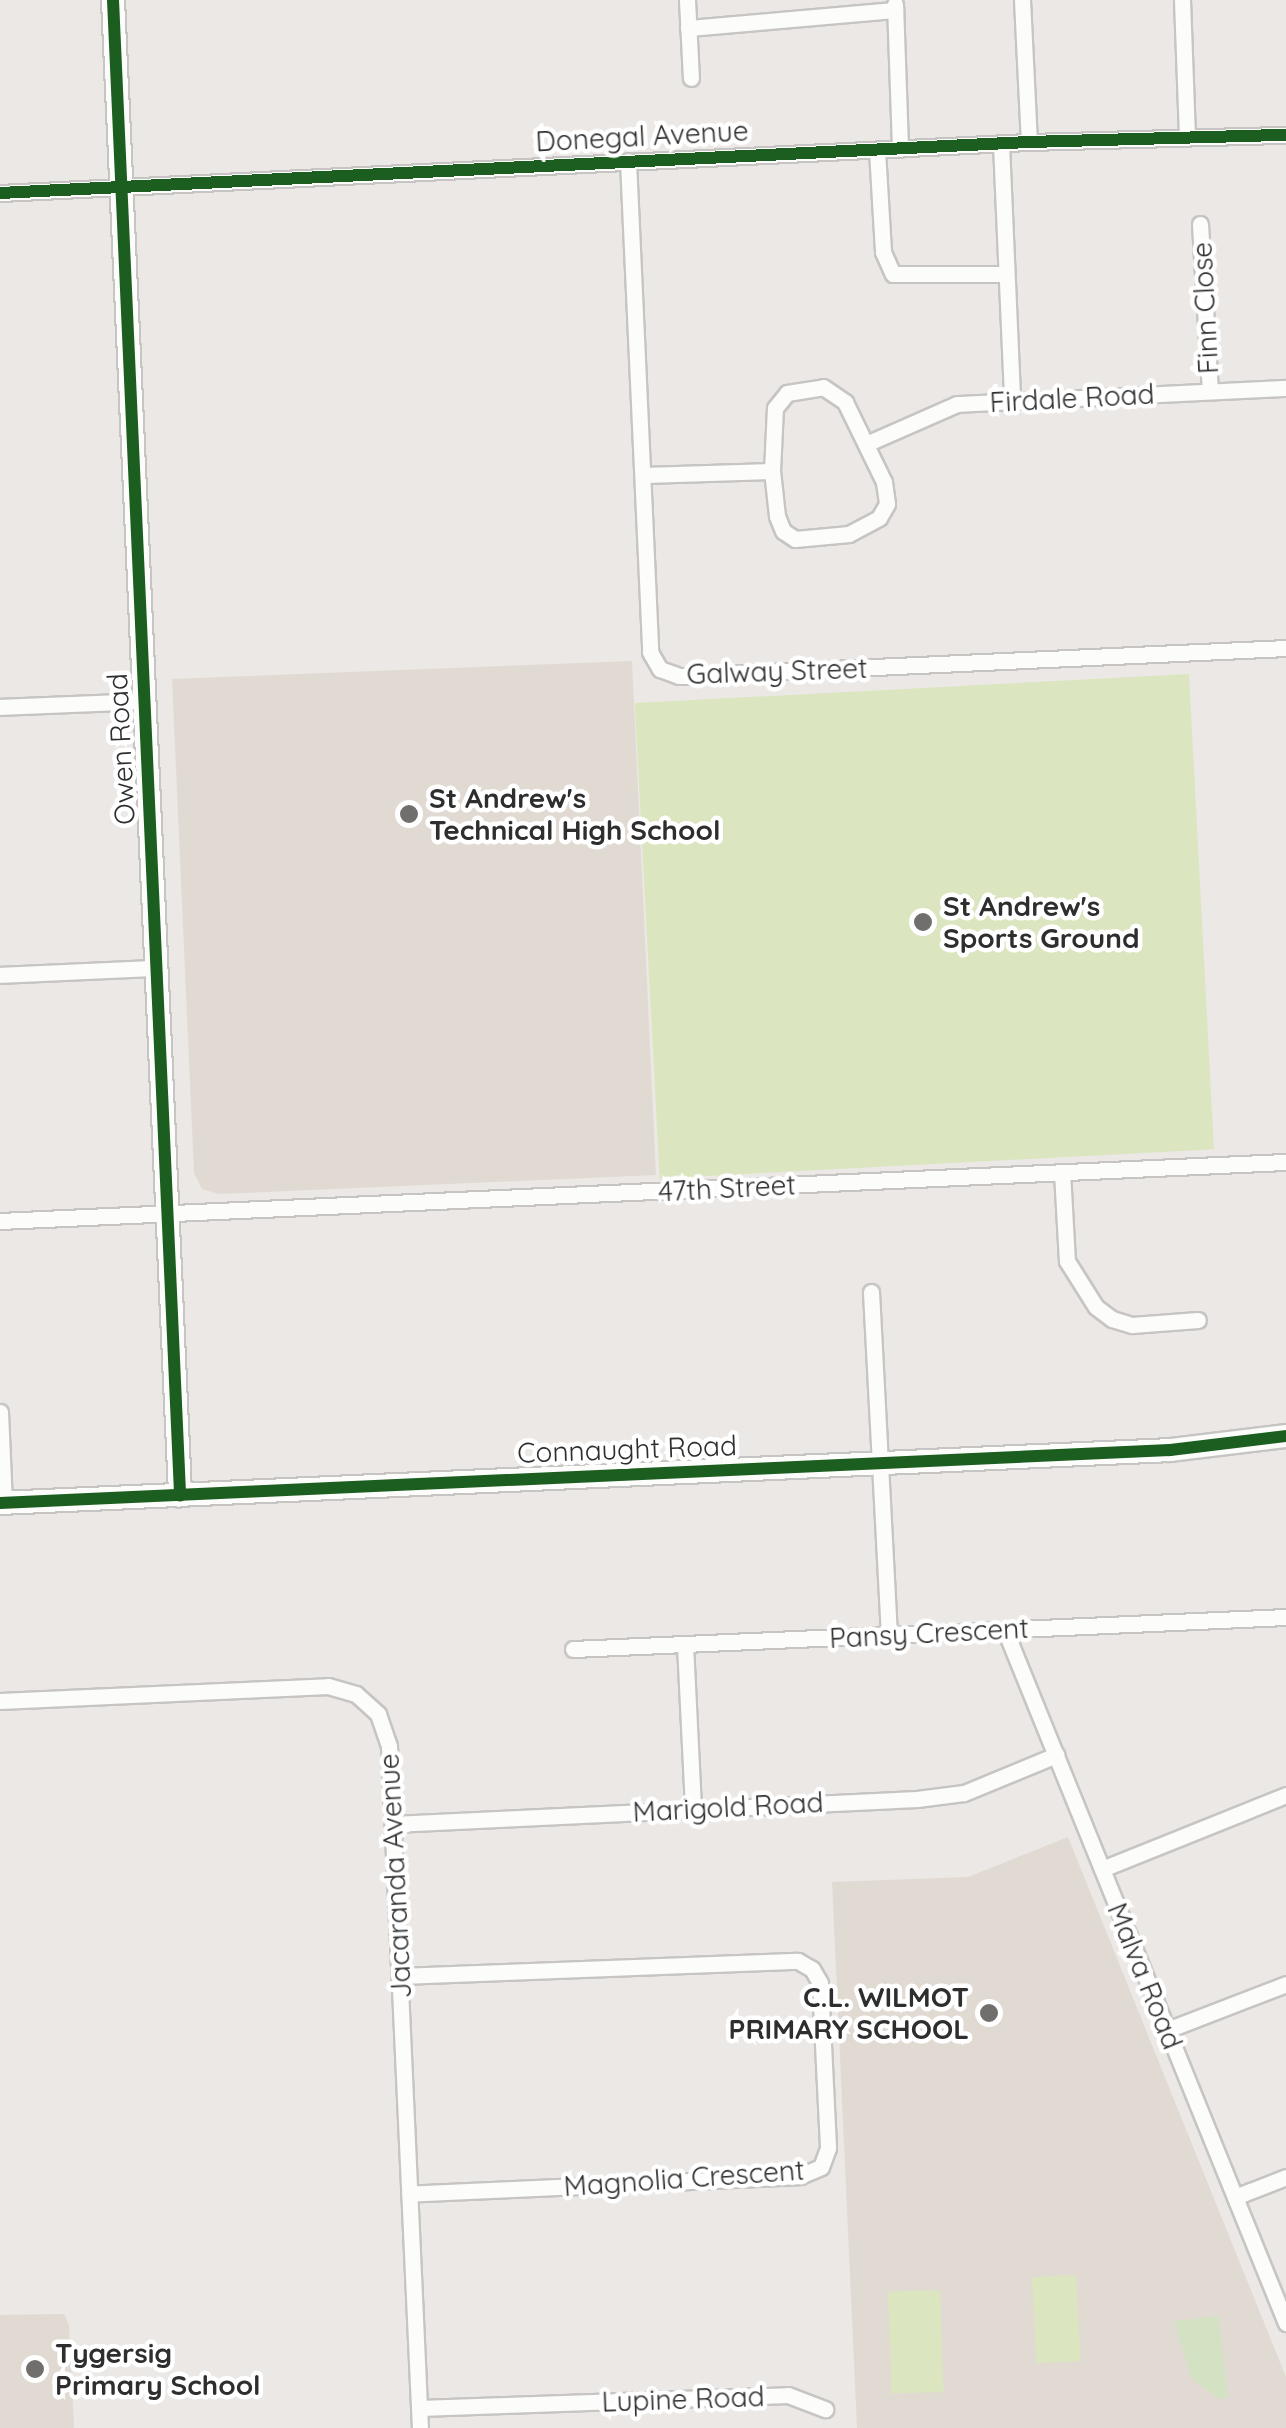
<!DOCTYPE html>
<html>
<head>
<meta charset="utf-8">
<style>
	body { margin:0 }
	#map { position:relative; width:1286px; height:2428px; overflow:hidden; background:#ebe8e5; font-family:Quicksand,sans-serif }
	div>[style] { position:absolute }
	.education>* { inset:0; background:#e1dad2 }
	.green>* { inset:0; background:#d2e2c2 }
	.pitch>* { inset:0; background:#dbe6c0; transform-origin:0 0 }
	.roads { filter:drop-shadow(2px 0 #c6c5c4) drop-shadow(-2px 0 #c6c5c4) drop-shadow(0 2px #c6c5c4) drop-shadow(0 -2px #c6c5c4) }
	.street>* { height:15px; margin:-7.5px; padding:0 7.5px; transform-origin:7.5px; border-radius:7.5px; background:#fcfcfb }
	.secondary>* { height:22px; margin:-11px; padding:0 11px; transform-origin:11px; border-radius:11px; background:#fcfcfb }
	.cycleway>* { height:12px; margin:-6px; padding:0 6px; transform-origin:6px; border-radius:6px; background:#1b5e20 }
	.dots>* { width:28px; height:28px; translate:-50% -50%; box-sizing:border-box; border:5px solid #fff; border-radius:50% }
	span { translate:-50% -50%; white-space:nowrap; text-align:center; line-height:1.15; -webkit-text-stroke:9px #fff; paint-order:stroke }
	.street-label { font-size:28px; color:#2e2e2e }
	.poi-label { font-size:28px; color:#2e2e2e; font-weight:700 }
	.left { translate:0 -50%; text-align:left }
	.right { translate:-100% -50%; text-align:right }
</style>
</head>
<body>
<div id="map">
	<div class="education">
		<i style="clip-path:polygon(632px 661px,656px 1175px,219px 1194px,202px 1189px,194px 1173px,172px 679px)"></i>
		<i style="clip-path:polygon(1068px 1837px,1286px 2377px,1286px 2428px,857px 2428px,832px 1882px,968px 1877px)"></i>
		<i style="clip-path:polygon(64px 2314px,69px 2325px,74px 2428px,0 2428px,0 2315px)"></i>
	</div>
	<div class="green">
		<i style="clip-path:polygon(1218px 2316px,1228px 2397px,1219px 2399px,1192px 2379px,1174px 2321px)"></i>
	</div>
	<div class="pitch">
		<i style="left:1189px;top:674px;width:476px;height:555px;rotate:87deg"></i>
		<i style="left:1076px;top:2275px;width:86px;height:44px;rotate:87deg"></i>
		<i style="left:940px;top:2290px;width:102px;height:52px;rotate:88deg"></i>
	</div>
	<div class="roads">
		<div class="street">
			<i style="left:687px;top:0;width:78px;rotate:87.1deg"></i>
			<i style="left:1022px;top:0;width:142px;rotate:87.2deg"></i>
			<i style="left:1182px;top:0;width:137px;rotate:87.9deg"></i>
			<i style="left:895px;top:4px;width:145px;rotate:88deg"></i>
			<i style="left:688px;top:28px;width:208px;rotate:-5deg"></i>
			<i style="left:1001px;top:144px;width:256px;rotate:87.5deg"></i>
			<i style="left:877px;top:150px;width:102px;rotate:86.6deg"></i>
			<i style="left:883px;top:252px;width:24px;rotate:66deg"></i>
			<i style="left:893px;top:274px;width:113px"></i>
			<i style="left:628px;top:161px;width:491px;rotate:87.4deg"></i>
			<i style="left:650px;top:652px;width:20px;rotate:60deg"></i>
			<i style="left:660px;top:669px;width:20px;rotate:20deg"></i>
			<i style="left:679px;top:676px;width:608px;rotate:-2.64deg"></i>
			<i style="left:0;top:193px;width:1030px;rotate:-2.84deg"></i>
			<i style="left:1029px;top:142px;width:257px;rotate:-1.6deg"></i>
			<i style="left:1200px;top:224px;width:167px;rotate:86.6deg"></i>
			<i style="left:823px;top:387px;width:27px;rotate:34deg"></i>
			<i style="left:845px;top:402px;width:89px;rotate:64deg"></i>
			<i style="left:884px;top:482px;width:22px;rotate:82deg"></i>
			<i style="left:887px;top:504px;width:16px;rotate:120deg"></i>
			<i style="left:879px;top:518px;width:34px;rotate:152deg"></i>
			<i style="left:849px;top:534px;width:54px;rotate:174.7deg"></i>
			<i style="left:795px;top:539px;width:14px;rotate:-146deg"></i>
			<i style="left:783px;top:531px;width:16px;rotate:-112deg"></i>
			<i style="left:777px;top:516px;width:45px;rotate:-96.3deg"></i>
			<i style="left:772px;top:471px;width:63px;rotate:-87.3deg"></i>
			<i style="left:775px;top:408px;width:19px;rotate:-51deg"></i>
			<i style="left:787px;top:393px;width:36px;rotate:-9deg"></i>
			<i style="left:866px;top:444px;width:99px;rotate:-23.7deg"></i>
			<i style="left:957px;top:404px;width:329px;rotate:-2.8deg"></i>
			<i style="left:644px;top:475px;width:128px;rotate:-1.8deg"></i>
			<i style="left:0;top:707px;width:144px;rotate:-2.4deg"></i>
			<i style="left:0;top:975px;width:156px;rotate:-2.6deg"></i>
			<i style="left:1062px;top:1172px;width:89px;rotate:86.8deg"></i>
			<i style="left:1067px;top:1261px;width:54px;rotate:57.8deg"></i>
			<i style="left:1096px;top:1307px;width:20px;rotate:37deg"></i>
			<i style="left:1112px;top:1319px;width:21px;rotate:17deg"></i>
			<i style="left:1132px;top:1325px;width:66px;rotate:-4.3deg"></i>
			<i style="left:0;top:1221px;width:1287px;rotate:-2.63deg"></i>
			<i style="left:871px;top:1292px;width:343px;rotate:87deg"></i>
			<i style="left:0;top:1412px;width:91px;rotate:87.5deg"></i>
			<i style="left:1005px;top:1630px;width:748px;rotate:67.93deg"></i>
			<i style="left:685px;top:1644px;width:164px;rotate:87.2deg"></i>
			<i style="left:573px;top:1649px;width:714px;rotate:-2.57deg"></i>
			<i style="left:0;top:1701px;width:328px;rotate:-2.6deg"></i>
			<i style="left:328px;top:1686px;width:29px;rotate:16deg"></i>
			<i style="left:356px;top:1694px;width:30px;rotate:42deg"></i>
			<i style="left:378px;top:1714px;width:34px;rotate:71deg"></i>
			<i style="left:389px;top:1746px;width:683px;rotate:87.4deg"></i>
			<i style="left:393px;top:1824px;width:525px;rotate:-2.73deg"></i>
			<i style="left:917px;top:1799px;width:47px;rotate:-7.3deg"></i>
			<i style="left:964px;top:1793px;width:100px;rotate:-22.4deg"></i>
			<i style="left:1102px;top:1869px;width:198px;rotate:-21.9deg"></i>
			<i style="left:400px;top:1976px;width:398px;rotate:-2.2deg"></i>
			<i style="left:798px;top:1961px;width:16px;rotate:30deg"></i>
			<i style="left:812px;top:1969px;width:16px;rotate:60deg"></i>
			<i style="left:820px;top:1983px;width:165px;rotate:87.2deg"></i>
			<i style="left:828px;top:2148px;width:20px;rotate:110deg"></i>
			<i style="left:821px;top:2167px;width:23px;rotate:157deg"></i>
			<i style="left:800px;top:2176px;width:391px;rotate:177.4deg"></i>
			<i style="left:1167px;top:2030px;width:128px;rotate:-21.1deg"></i>
			<i style="left:1235px;top:2197px;width:55px;rotate:-21.4deg"></i>
			<i style="left:419px;top:2408px;width:369px;rotate:-2deg"></i>
			<i style="left:788px;top:2395px;width:40px;rotate:21deg"></i>
		</div>
		<div class="secondary">
			<i style="left:113px;top:0;width:1497px;rotate:87.43deg"></i>
			<i style="left:0;top:1503px;width:1171px;rotate:-2.59deg"></i>
			<i style="left:1170px;top:1450px;width:117px;rotate:-6.9deg"></i>
		</div>
	</div>
	<div class="cycleway">
		<i style="left:113px;top:0;width:1497px;rotate:87.43deg"></i>
		<i style="left:0;top:193px;width:1030px;rotate:-2.84deg"></i>
		<i style="left:1029px;top:142px;width:257px;rotate:-1.6deg"></i>
		<i style="left:0;top:1503px;width:1171px;rotate:-2.59deg"></i>
		<i style="left:1170px;top:1450px;width:117px;rotate:-6.9deg"></i>
	</div>
	<div class="dots">
		<i style="left:409px;top:814px;background:#706f6e"></i>
		<i style="left:923px;top:922px;background:#706f6e"></i>
		<i style="left:989px;top:2013px;background:#706f6e"></i>
		<i style="left:35px;top:2369px;background:#706f6e"></i>
	</div>
	<div class="street-label">
		<span style="left:642px;top:136px;rotate:-3deg">Donegal Avenue</span>
		<span style="left:1205px;top:308px;rotate:-93deg">Finn Close</span>
		<span style="left:1072px;top:398px;rotate:-3deg">Firdale Road</span>
		<span style="left:777px;top:671px;rotate:-2deg">Galway Street</span>
		<span style="left:121px;top:749px;rotate:-93deg">Owen Road</span>
		<span style="left:727px;top:1188px;rotate:-3deg">47th Street</span>
		<span style="left:627px;top:1449px;rotate:-2deg">Connaught Road</span>
		<span style="left:929px;top:1633px;rotate:-3deg">Pansy Crescent</span>
		<span style="left:728px;top:1807px;rotate:-3deg">Marigold Road</span>
		<span style="left:395px;top:1876px;rotate:-93deg">Jacaranda Avenue</span>
		<span style="left:1145px;top:1976px;rotate:68deg">Malva Road</span>
		<span style="left:684px;top:2178px;rotate:-4deg">Magnolia Crescent</span>
		<span style="left:683px;top:2399px;rotate:-2deg">Lupine Road</span>
	</div>
	<div class="poi-label">
		<span class="left" style="left:429px;top:814px">St Andrew's<br>Technical High School</span>
		<span class="left" style="left:943px;top:922px">St Andrew's<br>Sports Ground</span>
		<span class="right" style="left:969px;top:2013px">C.L. WILMOT<br>PRIMARY SCHOOL</span>
		<span class="left" style="left:55px;top:2369px">Tygersig<br>Primary School</span>
	</div>
</div>
</body>
</html>
